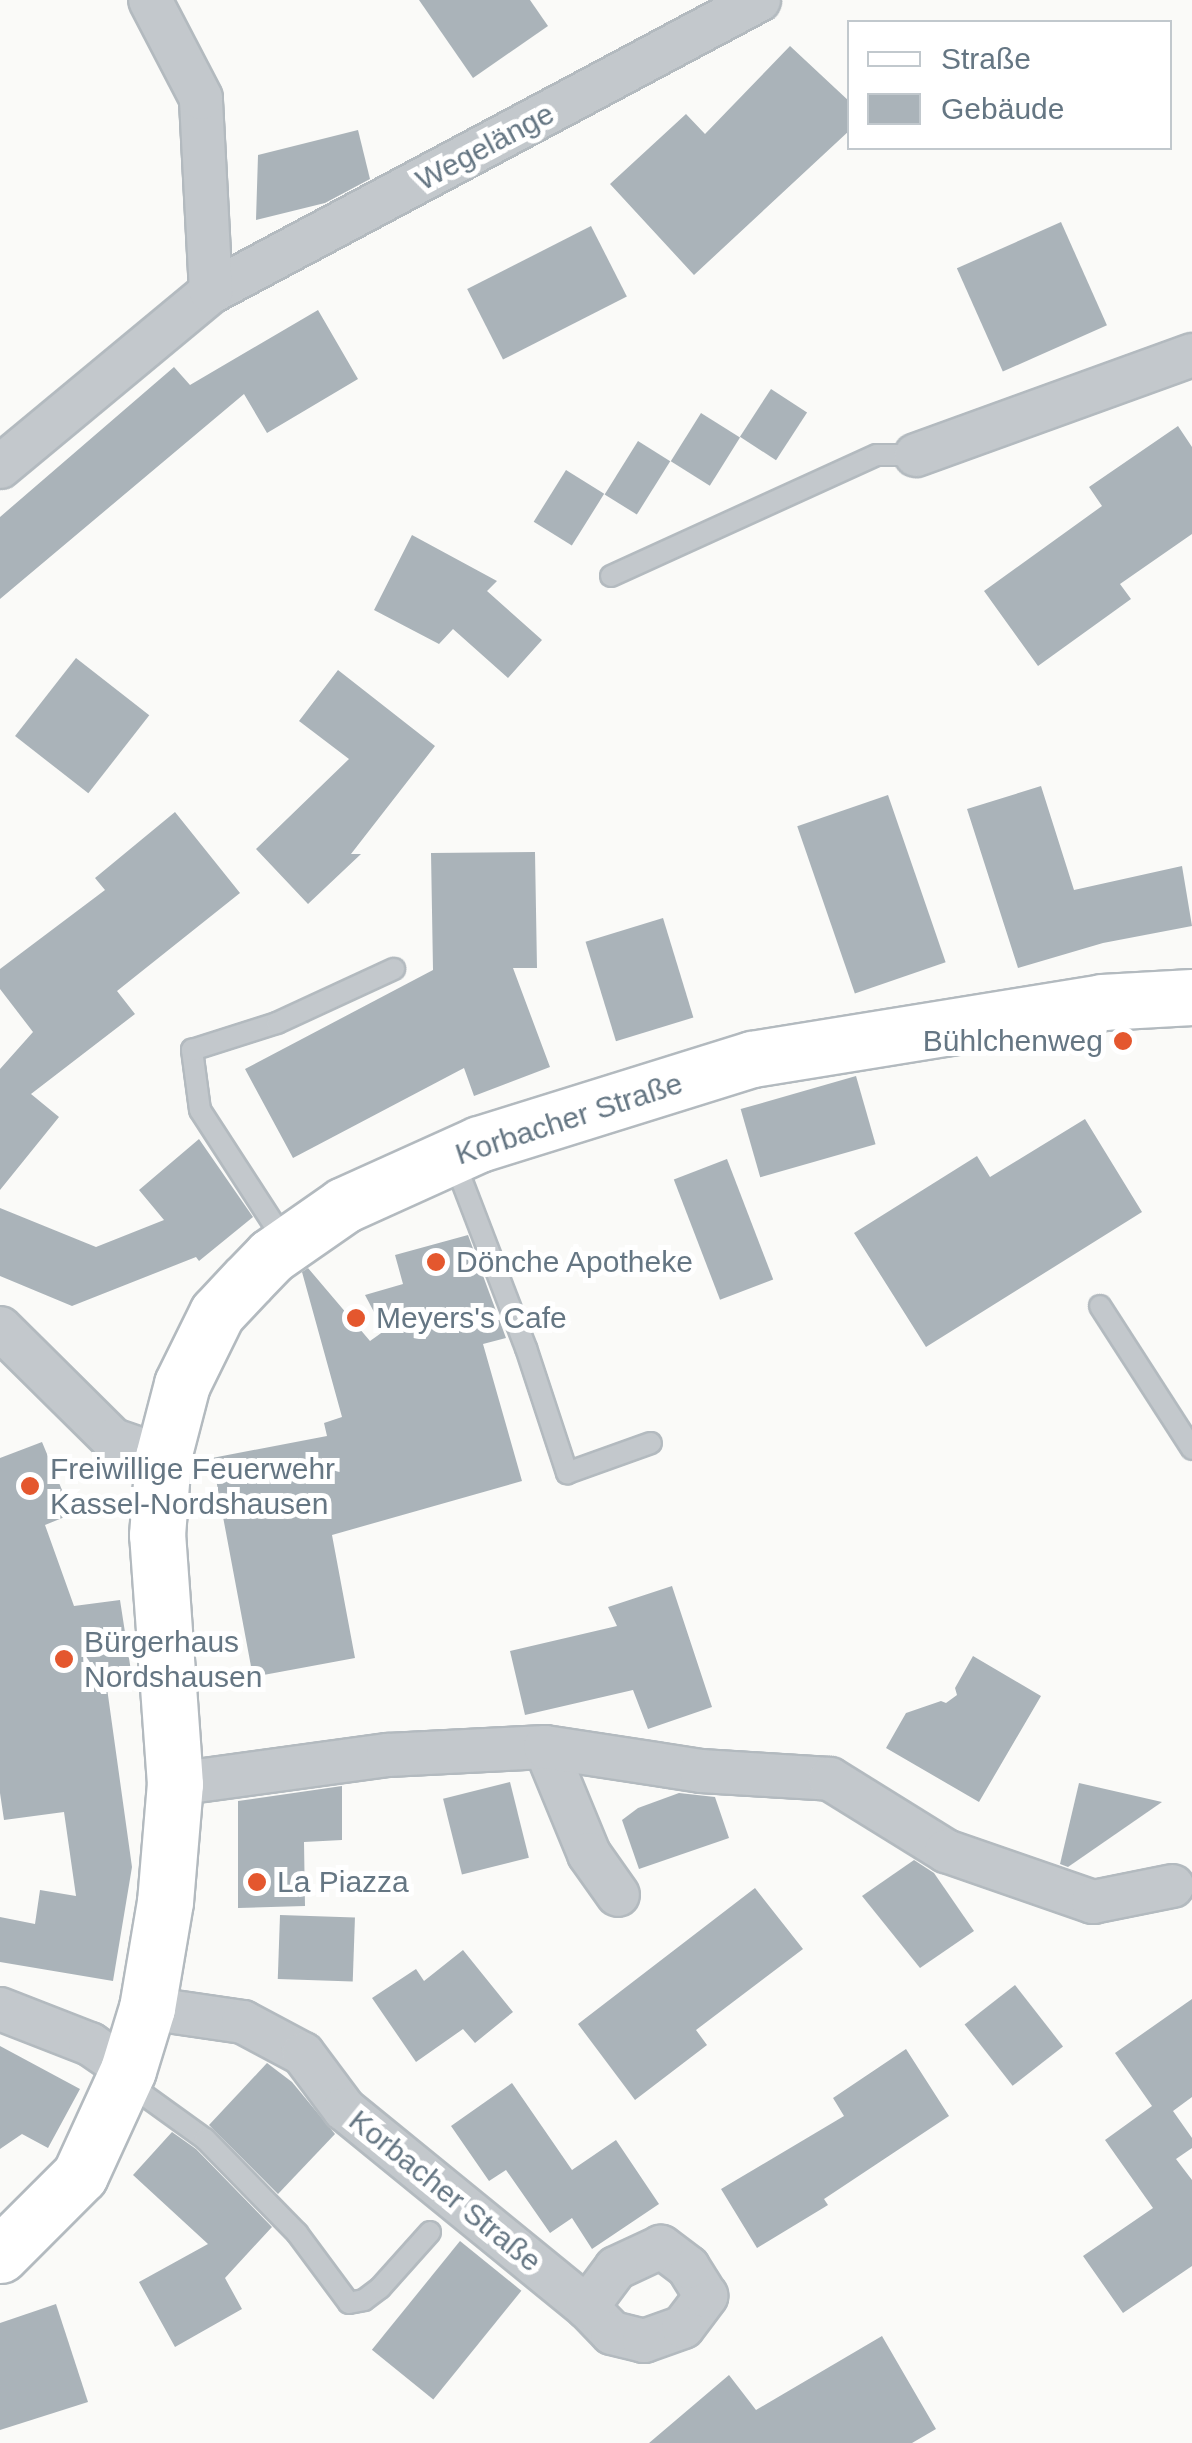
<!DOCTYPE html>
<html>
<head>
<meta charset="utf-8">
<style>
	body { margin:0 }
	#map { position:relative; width:1192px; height:2443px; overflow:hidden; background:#fafaf8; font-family:Arial,sans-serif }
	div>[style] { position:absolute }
	.building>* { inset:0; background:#aab3b9; transform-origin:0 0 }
	.roads { filter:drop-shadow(2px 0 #b3babf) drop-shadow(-2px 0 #b3babf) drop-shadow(0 2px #b3babf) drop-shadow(0 -2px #b3babf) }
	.lane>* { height:20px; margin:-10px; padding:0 10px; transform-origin:10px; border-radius:10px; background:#c3c8cc }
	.street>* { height:42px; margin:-21px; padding:0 21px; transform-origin:21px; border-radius:21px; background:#c3c8cc }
	.secondary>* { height:55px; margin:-27.5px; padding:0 27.5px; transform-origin:27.5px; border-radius:27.5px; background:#fff }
	.dots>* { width:28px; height:28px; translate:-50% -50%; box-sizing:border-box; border:5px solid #fff; border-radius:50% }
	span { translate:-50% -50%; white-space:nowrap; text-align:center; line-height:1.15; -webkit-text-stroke:10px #fff; paint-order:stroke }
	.street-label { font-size:30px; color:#657683 }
	.poi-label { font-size:30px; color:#657683 }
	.right { translate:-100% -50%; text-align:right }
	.left { translate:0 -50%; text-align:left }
	.legend { position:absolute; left:847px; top:20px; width:325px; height:130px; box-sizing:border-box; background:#fff; border:2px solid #c1c8cd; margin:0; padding:12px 18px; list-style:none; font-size:30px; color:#657683 }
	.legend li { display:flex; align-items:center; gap:20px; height:50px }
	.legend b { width:50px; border:2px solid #c1c8cd }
</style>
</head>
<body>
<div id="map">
	<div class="building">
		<i style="clip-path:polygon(419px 0,530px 0,548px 26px,473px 78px)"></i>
		<i style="clip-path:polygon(790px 46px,850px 102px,850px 130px,694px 275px,610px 184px,686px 114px,705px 134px)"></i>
		<i style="clip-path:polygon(358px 130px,370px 179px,325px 203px,256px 220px,258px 155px)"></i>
		<i style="left:1061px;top:222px;width:113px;height:114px;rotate:66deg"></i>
		<i style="left:591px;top:226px;width:79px;height:139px;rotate:63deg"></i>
		<i style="clip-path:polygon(318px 310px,358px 379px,267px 433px,244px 394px,0 599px,0 517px,174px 367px,190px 385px)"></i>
		<i style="left:771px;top:389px;width:43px;height:57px;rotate:33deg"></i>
		<i style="left:701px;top:413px;width:46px;height:57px;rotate:32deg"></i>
		<i style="clip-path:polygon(1178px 426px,1192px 447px,1192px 534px,1120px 584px,1131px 599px,1038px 666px,984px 591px,1102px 506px,1089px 487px)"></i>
		<i style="left:638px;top:441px;width:38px;height:63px;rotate:32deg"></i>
		<i style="left:566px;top:470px;width:45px;height:61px;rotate:32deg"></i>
		<i style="clip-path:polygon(412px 535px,497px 581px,487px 591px,542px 640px,508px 678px,453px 629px,439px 644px,374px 610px)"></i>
		<i style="left:76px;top:658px;width:93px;height:99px;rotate:38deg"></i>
		<i style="clip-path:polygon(338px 670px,435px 746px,351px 854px,361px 854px,308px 904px,256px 849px,349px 759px,299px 721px)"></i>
		<i style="clip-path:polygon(1041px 786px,1074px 890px,1182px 866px,1192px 926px,1103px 943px,1018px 968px,967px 809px)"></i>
		<i style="left:888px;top:795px;width:177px;height:96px;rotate:71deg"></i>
		<i style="clip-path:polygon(175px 812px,240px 893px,117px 991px,135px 1014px,31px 1094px,59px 1117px,0 1190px,0 1069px,33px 1032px,0 989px,0 969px,105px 890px,95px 878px)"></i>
		<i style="clip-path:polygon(535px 852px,537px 968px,513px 968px,550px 1067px,474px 1096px,464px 1068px,293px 1158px,245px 1069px,433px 970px,431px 853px)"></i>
		<i style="left:663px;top:918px;width:104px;height:81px;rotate:73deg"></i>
		<i style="left:856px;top:1076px;width:71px;height:120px;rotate:74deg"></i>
		<i style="clip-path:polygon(1085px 1119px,1142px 1212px,926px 1347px,854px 1233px,977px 1156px,990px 1177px)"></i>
		<i style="clip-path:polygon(199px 1139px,253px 1217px,199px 1261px,196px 1257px,72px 1306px,0 1276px,0 1208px,96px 1247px,164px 1220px,139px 1190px)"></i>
		<i style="left:727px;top:1159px;width:129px;height:57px;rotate:69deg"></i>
		<i style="clip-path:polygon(468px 1235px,506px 1338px,483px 1344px,522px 1481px,332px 1535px,355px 1658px,253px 1677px,212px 1458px,327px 1436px,324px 1423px,342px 1417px,302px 1272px,308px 1268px,370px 1341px,384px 1331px,365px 1295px,403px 1284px,395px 1255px)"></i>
		<i style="clip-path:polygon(42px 1442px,72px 1514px,45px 1525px,74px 1606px,120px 1600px,133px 1684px,107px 1688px,132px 1867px,113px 1981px,0 1962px,0 1917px,35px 1924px,40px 1890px,76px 1896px,64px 1812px,4px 1820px,0 1793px,0 1458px)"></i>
		<i style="clip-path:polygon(672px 1586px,712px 1707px,648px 1729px,633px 1690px,525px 1715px,510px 1651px,617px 1626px,608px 1607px)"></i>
		<i style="clip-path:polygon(973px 1656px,1041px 1696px,979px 1802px,886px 1748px,906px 1713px,941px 1701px,946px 1703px,957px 1695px,955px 1688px)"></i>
		<i style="left:510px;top:1782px;width:78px;height:69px;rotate:76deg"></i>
		<i style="clip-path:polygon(1079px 1783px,1162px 1802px,1068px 1867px,1060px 1864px)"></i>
		<i style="clip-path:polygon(342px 1786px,342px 1840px,304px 1842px,305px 1906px,238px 1908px,238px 1801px)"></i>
		<i style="clip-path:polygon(679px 1793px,715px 1797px,729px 1838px,639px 1869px,622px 1820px,638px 1808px)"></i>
		<i style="clip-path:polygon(914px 1860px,934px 1873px,974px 1931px,920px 1968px,862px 1896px)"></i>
		<i style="clip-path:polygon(755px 1888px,803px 1949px,696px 2030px,707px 2045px,635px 2100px,578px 2024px)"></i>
		<i style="left:280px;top:1915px;width:75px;height:64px;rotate:2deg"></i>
		<i style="clip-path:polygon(463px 1950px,513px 2012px,475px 2043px,463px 2029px,416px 2062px,372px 1998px,416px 1969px,424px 1981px)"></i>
		<i style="left:1015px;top:1985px;width:78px;height:64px;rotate:52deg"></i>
		<i style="clip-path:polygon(1192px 1999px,1192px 2097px,1173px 2111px,1192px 2138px,1192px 2148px,1176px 2159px,1192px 2180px,1192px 2266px,1123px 2313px,1083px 2256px,1153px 2208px,1105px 2140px,1152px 2106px,1115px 2053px)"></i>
		<i style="clip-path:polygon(0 2046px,80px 2089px,48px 2148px,22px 2134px,0 2149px)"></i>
		<i style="clip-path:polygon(906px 2049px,949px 2116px,824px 2199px,828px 2205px,757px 2248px,721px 2189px,844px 2116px,833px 2098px)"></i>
		<i style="clip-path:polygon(267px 2063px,292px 2082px,335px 2134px,278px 2194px,209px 2125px)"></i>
		<i style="clip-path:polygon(512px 2083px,572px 2170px,616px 2140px,659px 2204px,592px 2249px,572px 2218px,550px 2233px,506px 2170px,489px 2181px,451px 2126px)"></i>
		<i style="clip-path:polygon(172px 2132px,196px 2149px,272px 2227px,225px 2278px,242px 2309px,175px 2347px,139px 2282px,208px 2244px,133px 2175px)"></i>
		<i style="left:460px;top:2241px;width:79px;height:140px;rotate:39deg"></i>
		<i style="clip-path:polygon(56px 2304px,88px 2402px,0 2430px,0 2323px)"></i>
		<i style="clip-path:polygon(882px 2336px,936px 2429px,912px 2443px,649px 2443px,729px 2375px,756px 2410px)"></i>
	</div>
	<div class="roads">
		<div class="lane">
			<i style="left:611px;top:576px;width:292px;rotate:-24.5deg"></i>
			<i style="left:877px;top:455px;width:39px"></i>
			<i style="left:453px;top:1158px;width:204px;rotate:69deg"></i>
			<i style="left:526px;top:1348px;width:132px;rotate:71.8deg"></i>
			<i style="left:567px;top:1473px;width:89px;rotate:-19.7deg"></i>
			<i style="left:286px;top:1243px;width:158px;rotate:-122.9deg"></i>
			<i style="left:200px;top:1110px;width:61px;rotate:-97.6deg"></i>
			<i style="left:192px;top:1050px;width:89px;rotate:-17.6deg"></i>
			<i style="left:277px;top:1023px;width:129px;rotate:-24.8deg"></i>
			<i style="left:1100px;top:1306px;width:170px;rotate:57.2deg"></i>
			<i style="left:126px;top:2082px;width:97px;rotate:35.8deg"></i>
			<i style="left:205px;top:2139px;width:132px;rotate:45.6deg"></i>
			<i style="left:297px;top:2233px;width:87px;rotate:53.4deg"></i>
			<i style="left:349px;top:2303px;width:15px;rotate:-11deg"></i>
			<i style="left:364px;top:2300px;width:20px;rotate:-37deg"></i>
			<i style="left:380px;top:2288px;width:75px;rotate:-48.2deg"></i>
		</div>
		<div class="street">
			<i style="left:211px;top:292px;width:621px;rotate:-28.05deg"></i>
			<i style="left:916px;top:455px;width:294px;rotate:-19.9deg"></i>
			<i style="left:0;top:467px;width:274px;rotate:-39.7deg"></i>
			<i style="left:211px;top:292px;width:194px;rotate:-93deg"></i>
			<i style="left:201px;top:98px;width:110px;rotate:-117.5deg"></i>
			<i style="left:0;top:1328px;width:159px;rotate:44.7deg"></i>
			<i style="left:113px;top:1440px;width:53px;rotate:18.8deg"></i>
			<i style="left:545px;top:1747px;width:116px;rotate:67.6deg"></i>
			<i style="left:589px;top:1854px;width:50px;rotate:54.7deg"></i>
			<i style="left:175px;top:1784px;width:215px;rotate:-7.8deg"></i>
			<i style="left:388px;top:1755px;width:157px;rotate:-2.9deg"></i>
			<i style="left:545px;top:1747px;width:158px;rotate:8.7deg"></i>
			<i style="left:701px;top:1771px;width:129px;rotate:3.5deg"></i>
			<i style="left:830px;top:1779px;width:137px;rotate:31.8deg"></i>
			<i style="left:946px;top:1851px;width:156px;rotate:19.1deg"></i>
			<i style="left:1093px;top:1902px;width:81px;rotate:-11.4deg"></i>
			<i style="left:147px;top:2008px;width:97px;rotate:8.3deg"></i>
			<i style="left:243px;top:2022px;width:68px;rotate:28.1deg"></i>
			<i style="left:303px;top:2054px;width:69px;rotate:53.3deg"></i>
			<i style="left:344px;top:2109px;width:313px;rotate:39.2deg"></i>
			<i style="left:587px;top:2307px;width:36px;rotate:46deg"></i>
			<i style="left:612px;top:2333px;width:33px;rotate:14deg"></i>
			<i style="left:644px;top:2341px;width:41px;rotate:-19.7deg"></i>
			<i style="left:683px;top:2327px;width:39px;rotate:-53deg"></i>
			<i style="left:706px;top:2296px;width:34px;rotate:-122deg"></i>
			<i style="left:688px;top:2267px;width:34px;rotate:-143deg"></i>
			<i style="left:661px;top:2247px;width:50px;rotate:155deg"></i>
			<i style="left:616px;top:2268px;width:49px;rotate:126.6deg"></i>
			<i style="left:0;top:2009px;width:97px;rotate:21.3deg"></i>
			<i style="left:90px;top:2044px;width:46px;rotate:34.4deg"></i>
		</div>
		<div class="secondary">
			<i style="left:0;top:2255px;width:113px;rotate:-45deg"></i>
			<i style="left:80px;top:2175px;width:115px;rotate:-65.4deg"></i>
			<i style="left:128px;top:2070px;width:65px;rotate:-73deg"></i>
			<i style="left:147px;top:2008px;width:108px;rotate:-80.4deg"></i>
			<i style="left:165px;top:1902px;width:118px;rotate:-85.2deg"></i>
			<i style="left:175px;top:1784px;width:250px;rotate:-94.1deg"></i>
			<i style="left:157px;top:1535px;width:78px;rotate:-85.6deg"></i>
			<i style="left:163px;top:1457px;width:75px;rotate:-75.4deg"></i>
			<i style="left:182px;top:1384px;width:79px;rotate:-63.8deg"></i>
			<i style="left:217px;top:1313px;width:45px;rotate:-46.8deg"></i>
			<i style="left:248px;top:1280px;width:33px;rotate:-46deg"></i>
			<i style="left:271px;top:1256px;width:89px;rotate:-34.9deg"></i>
			<i style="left:344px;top:1205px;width:148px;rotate:-24.3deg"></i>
			<i style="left:479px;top:1144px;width:286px;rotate:-17.3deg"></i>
			<i style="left:752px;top:1059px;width:355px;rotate:-9.2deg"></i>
			<i style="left:1102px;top:1002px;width:90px;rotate:-3.2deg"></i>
		</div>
	</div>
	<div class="dots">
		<i style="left:1123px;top:1041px;background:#e4572e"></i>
		<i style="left:436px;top:1262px;background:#e4572e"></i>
		<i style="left:356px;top:1318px;background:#e4572e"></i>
		<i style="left:30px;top:1486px;background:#e4572e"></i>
		<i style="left:64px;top:1659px;background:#e4572e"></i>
		<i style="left:257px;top:1882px;background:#e4572e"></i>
	</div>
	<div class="street-label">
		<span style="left:485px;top:147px;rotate:-28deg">Wegelänge</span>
		<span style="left:569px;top:1119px;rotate:-18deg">Korbacher Straße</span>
		<span style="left:445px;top:2191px;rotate:39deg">Korbacher Straße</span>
	</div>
	<div class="poi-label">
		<span class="right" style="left:1103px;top:1041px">Bühlchenweg</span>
		<span class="left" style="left:456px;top:1262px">Dönche Apotheke</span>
		<span class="left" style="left:376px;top:1318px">Meyers's Cafe</span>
		<span class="left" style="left:50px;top:1486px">Freiwillige Feuerwehr<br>Kassel-Nordshausen</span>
		<span class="left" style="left:84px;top:1659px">Bürgerhaus<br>Nordshausen</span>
		<span class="left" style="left:277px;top:1882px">La Piazza</span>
	</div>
	<ul class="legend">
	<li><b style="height:12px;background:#fff"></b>Straße</li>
	<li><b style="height:28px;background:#aab3b9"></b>Gebäude</li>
	</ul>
</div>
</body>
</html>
